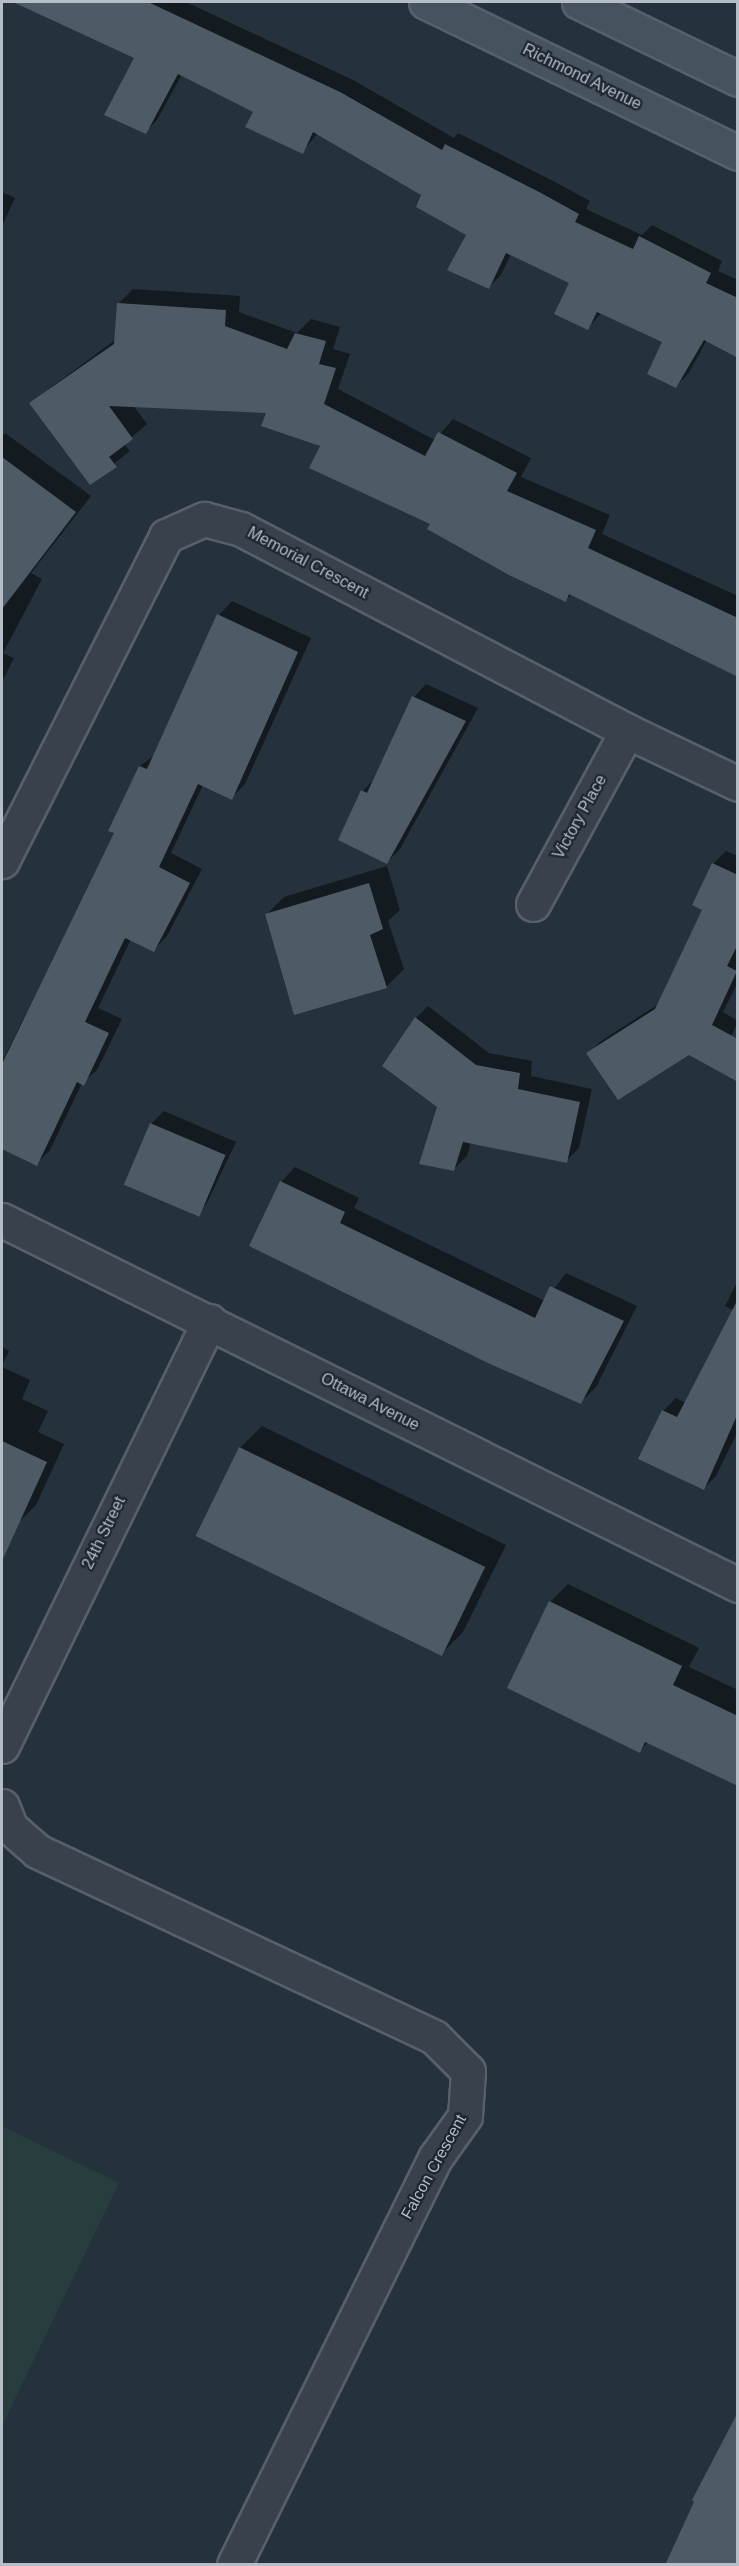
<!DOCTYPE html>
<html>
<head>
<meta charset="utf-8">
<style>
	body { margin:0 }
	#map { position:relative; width:739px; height:2566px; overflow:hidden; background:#25313c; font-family:Arial,sans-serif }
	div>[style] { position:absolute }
	.green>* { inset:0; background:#283e3e }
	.shadow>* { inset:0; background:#0007 }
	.building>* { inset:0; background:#4e5b67; transform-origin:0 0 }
	.roads { filter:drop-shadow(2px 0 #57606a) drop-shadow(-2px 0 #57606a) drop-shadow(0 2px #57606a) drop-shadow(0 -2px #57606a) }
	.minor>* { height:33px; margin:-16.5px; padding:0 16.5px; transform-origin:16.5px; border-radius:16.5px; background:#39424c }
	.secondary>* { height:33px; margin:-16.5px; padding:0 16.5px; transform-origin:16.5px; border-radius:16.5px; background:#47525f }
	span { translate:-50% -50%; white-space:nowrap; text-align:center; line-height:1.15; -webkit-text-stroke:4.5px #1e2731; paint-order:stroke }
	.street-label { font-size:16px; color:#b5bdc7 }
	.frame { position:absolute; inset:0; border:3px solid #b5bdc7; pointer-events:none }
</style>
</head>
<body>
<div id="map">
	<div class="green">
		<i style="clip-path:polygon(2px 2126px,119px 2183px,2px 2426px)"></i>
	</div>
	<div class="shadow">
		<i style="clip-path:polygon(22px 2px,186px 2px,353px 80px,454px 138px,458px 133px,553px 181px,590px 201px,586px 209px,642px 235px,652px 225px,722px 261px,718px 271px,738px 280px,738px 356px,707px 340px,688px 374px,676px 386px,664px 342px,601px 313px,588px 328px,571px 282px,511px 254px,501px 275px,488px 288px,468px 234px,423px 195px,318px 133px,302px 152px,255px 111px,182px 74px,157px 120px,145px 132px,136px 58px)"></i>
		<i style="clip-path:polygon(2px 192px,15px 198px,2px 226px)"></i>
		<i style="clip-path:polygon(133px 289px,240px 296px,239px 312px,297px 333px,311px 319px,340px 327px,333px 349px,350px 354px,338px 389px,435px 440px,453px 419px,531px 458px,521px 477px,610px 515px,602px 534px,738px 596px,738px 677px,572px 593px,566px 600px,432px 524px,268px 411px,133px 405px,147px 424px,124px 444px,130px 451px,90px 483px,30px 403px,115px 340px,118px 304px)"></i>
		<i style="clip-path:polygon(5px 433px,91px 496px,31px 573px,42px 579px,3px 653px,14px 658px,2px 682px,2px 436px)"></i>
		<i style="clip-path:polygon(232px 601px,311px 638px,245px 784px,231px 798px,203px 785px,171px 853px,202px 869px,167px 936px,154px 950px,131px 939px,98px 1008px,122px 1019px,97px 1070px,82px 1083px,50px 1150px,36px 1164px,2px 1148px,2px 1062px,116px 833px,110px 830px,140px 766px,156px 754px,219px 615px)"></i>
		<i style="clip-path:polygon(426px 684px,478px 708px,400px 849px,387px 862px,363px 791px,375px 778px,414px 697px)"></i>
		<i style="clip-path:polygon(726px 851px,738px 856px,738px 982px,723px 1012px,738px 1021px,724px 1053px,588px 1053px,601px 1041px,660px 1003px,704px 909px,713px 864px)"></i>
		<i style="clip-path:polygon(387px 866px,400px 910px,388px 921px,404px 969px,386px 987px,266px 915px,284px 897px)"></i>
		<i style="clip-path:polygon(428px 1006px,489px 1053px,532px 1061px,531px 1076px,592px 1089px,579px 1148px,566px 1161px,471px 1142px,467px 1156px,454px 1169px,416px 1018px)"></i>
		<i style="clip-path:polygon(164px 1111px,236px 1142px,207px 1203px,195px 1216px,151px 1124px)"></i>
		<i style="clip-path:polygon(295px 1167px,359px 1198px,354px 1208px,545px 1301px,566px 1273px,637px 1306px,596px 1387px,581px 1402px,281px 1182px)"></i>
		<i style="clip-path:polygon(738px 1280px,738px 1431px,716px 1476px,703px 1489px,663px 1411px,676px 1398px,686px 1403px,733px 1310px,725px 1306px)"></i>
		<i style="clip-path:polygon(2px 1347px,9px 1351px,2px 1366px)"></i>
		<i style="clip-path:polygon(2px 1367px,30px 1380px,22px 1399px,48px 1411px,38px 1432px,64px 1444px,36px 1505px,18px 1523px,2px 1516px)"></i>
		<i style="clip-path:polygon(262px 1426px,506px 1545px,463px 1632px,441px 1654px,240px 1448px)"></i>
		<i style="clip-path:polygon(568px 1584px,699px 1648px,689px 1667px,738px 1690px,738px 1785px,648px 1742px,640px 1751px,550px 1602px)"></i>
	</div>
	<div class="building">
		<i style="clip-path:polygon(13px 2px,148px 2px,340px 92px,442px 150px,445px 144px,541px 193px,579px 214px,575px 222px,633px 249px,639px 236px,711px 273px,706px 283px,738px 298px,738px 358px,704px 340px,676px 388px,647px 374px,662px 342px,597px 312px,588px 330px,554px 314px,569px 283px,506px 253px,489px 289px,447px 270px,466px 235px,416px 207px,421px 195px,313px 132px,303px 154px,245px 127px,253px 112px,178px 74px,146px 134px,104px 115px,134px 58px)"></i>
		<i style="clip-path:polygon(117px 303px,226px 310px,225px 326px,287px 349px,295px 333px,326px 341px,319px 364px,336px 368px,324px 404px,425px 456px,438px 432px,517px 473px,507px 491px,596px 530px,588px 548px,738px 618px,738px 677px,569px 594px,566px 602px,509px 575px,427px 529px,430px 524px,309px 468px,320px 446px,261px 426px,266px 413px,109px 406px,133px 439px,109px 457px,117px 467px,90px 485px,29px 403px,114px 344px)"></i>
		<i style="clip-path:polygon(2px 457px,76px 512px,2px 609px)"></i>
		<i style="clip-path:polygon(217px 614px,298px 652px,232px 800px,198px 784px,159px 867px,190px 883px,154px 952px,125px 938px,85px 1022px,109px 1033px,84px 1086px,77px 1082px,37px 1166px,2px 1149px,2px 1064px,114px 833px,108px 831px,139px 766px,147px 769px)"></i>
		<i style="clip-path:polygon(412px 696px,466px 721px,387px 864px,338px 840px,361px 790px,367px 793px)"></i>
		<i style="clip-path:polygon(712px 863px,738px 875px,738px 944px,727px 966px,737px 971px,712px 1025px,738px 1039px,738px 1082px,689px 1055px,618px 1100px,586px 1053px,655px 1009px,702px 910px,692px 905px)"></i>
		<i style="clip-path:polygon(369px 883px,383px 929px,370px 935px,387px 988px,294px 1015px,265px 914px)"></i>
		<i style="clip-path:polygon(415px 1017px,476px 1065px,520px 1073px,518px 1089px,580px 1102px,567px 1163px,463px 1142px,454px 1171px,419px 1164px,437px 1107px,382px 1066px)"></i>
		<i style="left:150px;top:1123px;width:82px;height:67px;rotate:23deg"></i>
		<i style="clip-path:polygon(280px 1181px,345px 1212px,340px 1223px,535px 1318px,550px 1286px,624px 1321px,581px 1404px,488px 1363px,249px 1246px)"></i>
		<i style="clip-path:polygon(738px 1299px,738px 1413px,704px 1490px,638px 1459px,662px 1410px,677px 1417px)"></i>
		<i style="clip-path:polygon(2px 1441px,47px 1462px,2px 1561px)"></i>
		<i style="left:239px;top:1447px;width:274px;height:99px;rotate:26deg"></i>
		<i style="clip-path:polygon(549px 1601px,682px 1666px,673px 1685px,738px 1716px,738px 1786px,645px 1742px,640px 1753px,507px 1688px)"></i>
		<i style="clip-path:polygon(738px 2412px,738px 2565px,665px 2565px,694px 2502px,692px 2500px)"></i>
	</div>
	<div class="roads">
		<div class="minor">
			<i style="left:2px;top:861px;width:364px;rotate:-63.2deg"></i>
			<i style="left:166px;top:536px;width:42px;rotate:-24.1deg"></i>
			<i style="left:204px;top:519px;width:38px;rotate:15deg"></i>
			<i style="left:241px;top:529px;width:436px;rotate:27.6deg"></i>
			<i style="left:627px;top:731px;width:123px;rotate:25.5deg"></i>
			<i style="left:533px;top:904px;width:197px;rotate:-61.5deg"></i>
			<i style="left:2px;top:1220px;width:822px;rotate:26.38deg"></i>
			<i style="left:2px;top:1746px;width:473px;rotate:-64deg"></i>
			<i style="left:2px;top:1806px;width:24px;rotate:68deg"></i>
			<i style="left:11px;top:1828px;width:35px;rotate:41deg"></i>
			<i style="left:37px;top:1851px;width:438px;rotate:25.1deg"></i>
			<i style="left:434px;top:2037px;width:48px;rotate:45deg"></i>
			<i style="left:468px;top:2071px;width:45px;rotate:93.8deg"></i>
			<i style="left:465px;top:2116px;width:52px;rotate:125.5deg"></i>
			<i style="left:435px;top:2158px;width:453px;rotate:116.3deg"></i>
		</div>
		<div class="secondary">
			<i style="left:426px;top:2px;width:347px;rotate:25.8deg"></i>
			<i style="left:579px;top:2px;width:177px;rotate:25.8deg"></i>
		</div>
	</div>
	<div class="street-label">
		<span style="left:582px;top:77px;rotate:26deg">Richmond Avenue</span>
		<span style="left:308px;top:563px;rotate:28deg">Memorial Crescent</span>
		<span style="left:580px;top:817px;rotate:-61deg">Victory Place</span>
		<span style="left:370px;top:1402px;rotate:27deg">Ottawa Avenue</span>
		<span style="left:104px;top:1533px;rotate:-64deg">24th Street</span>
		<span style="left:434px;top:2167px;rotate:-61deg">Falcon Crescent</span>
	</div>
	<div class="frame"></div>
</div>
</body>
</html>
